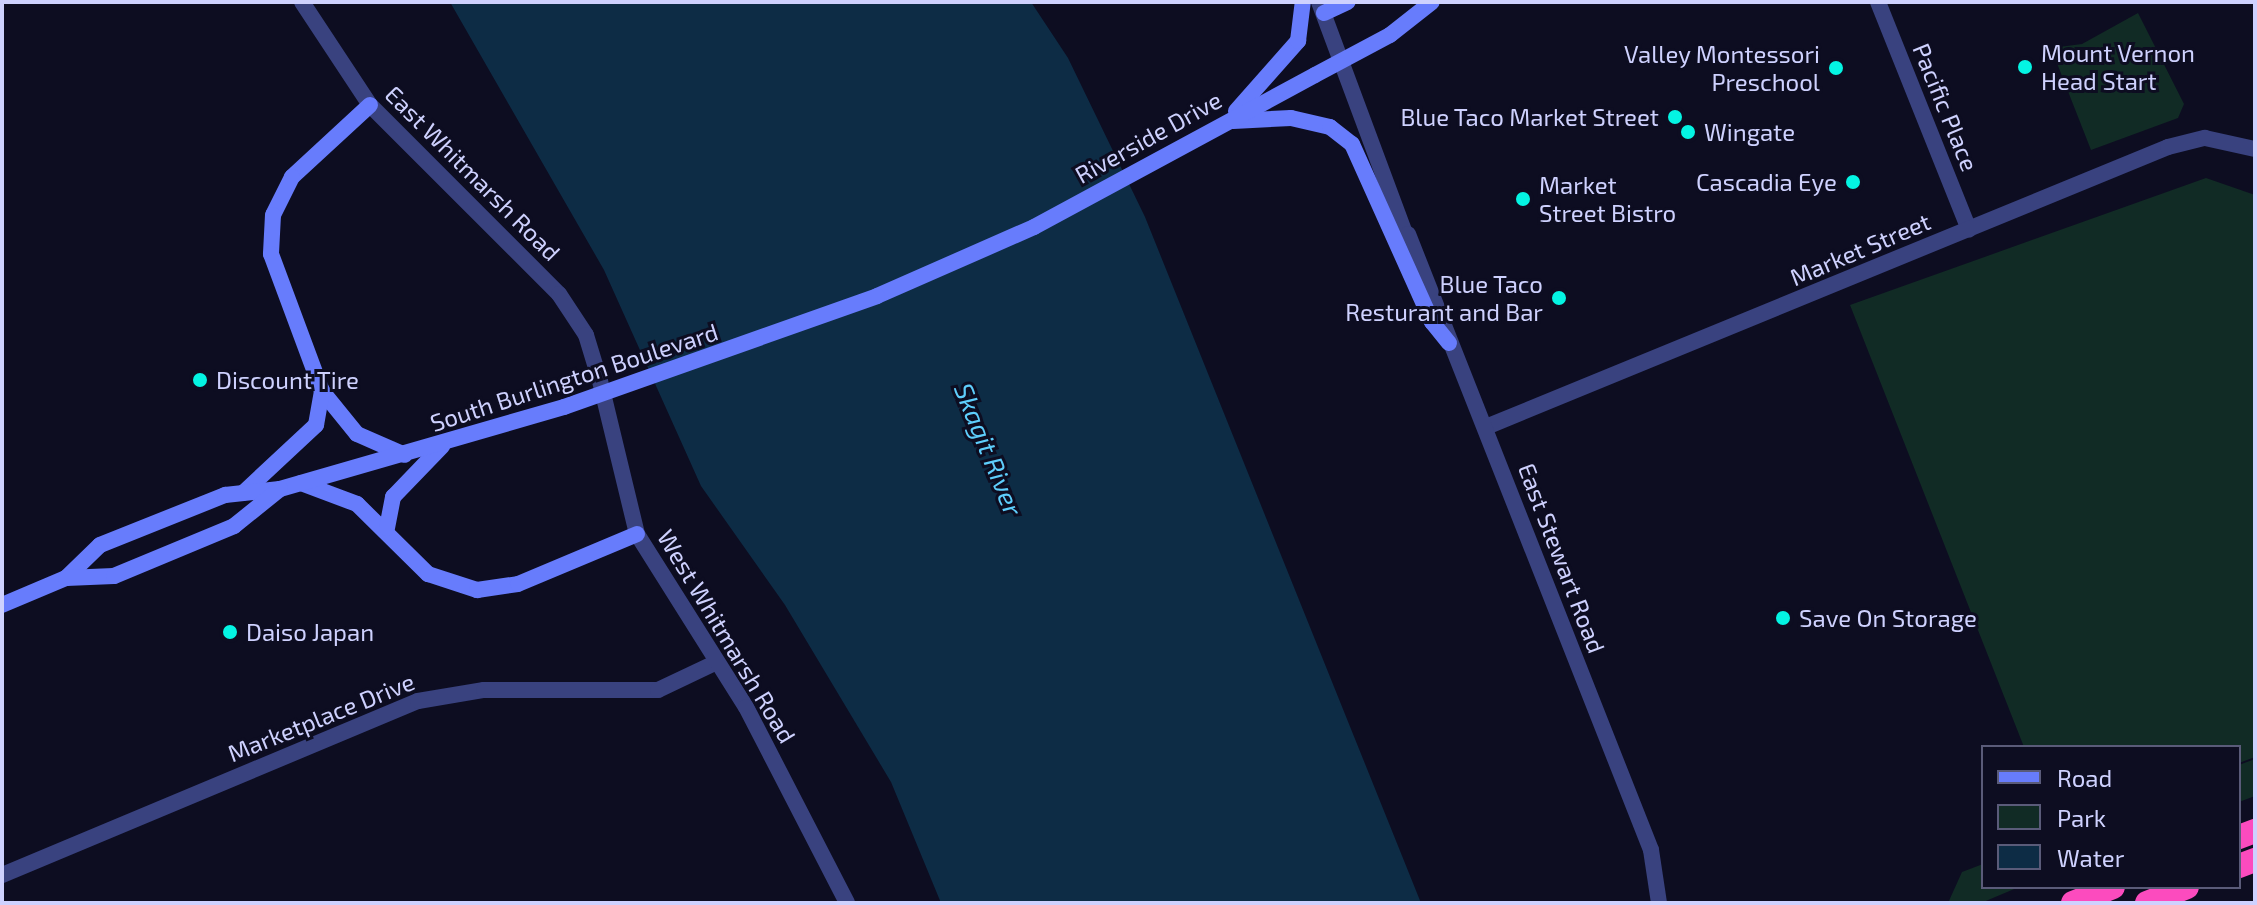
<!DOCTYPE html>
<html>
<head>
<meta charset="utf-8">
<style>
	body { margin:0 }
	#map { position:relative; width:2257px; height:905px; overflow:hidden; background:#0d0d21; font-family:"Exo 2",sans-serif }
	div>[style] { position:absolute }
	.green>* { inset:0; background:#112b25 }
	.water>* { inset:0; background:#0d2c45 }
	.minor>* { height:16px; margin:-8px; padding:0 8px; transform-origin:8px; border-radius:8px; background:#39427f }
	.tertiary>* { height:16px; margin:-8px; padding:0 8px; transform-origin:8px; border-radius:8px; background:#39427f }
	.secondary>* { height:16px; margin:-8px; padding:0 8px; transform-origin:8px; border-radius:8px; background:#677cfc }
	.motorway>* { height:24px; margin:-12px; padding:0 12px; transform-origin:12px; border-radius:12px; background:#fc4bbe }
	.secondary-bridge>* { height:16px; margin:-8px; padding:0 8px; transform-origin:8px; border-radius:8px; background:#677cfc }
	.dots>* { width:22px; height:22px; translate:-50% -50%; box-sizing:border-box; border:4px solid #0d0d21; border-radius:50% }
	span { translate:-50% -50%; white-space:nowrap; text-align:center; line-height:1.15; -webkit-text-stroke:6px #0d0d21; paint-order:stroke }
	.poi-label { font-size:24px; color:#ced1fe }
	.left { translate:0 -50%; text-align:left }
	.right { translate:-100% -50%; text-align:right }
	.street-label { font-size:24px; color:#ced1fe }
	.water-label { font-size:26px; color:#5ecefc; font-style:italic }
	.frame { position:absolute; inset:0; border:4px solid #ced1fe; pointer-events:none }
	.legend { position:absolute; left:1981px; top:745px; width:260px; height:144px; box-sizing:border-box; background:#0d0d21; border:2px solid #5a5b79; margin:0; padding:10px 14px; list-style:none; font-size:24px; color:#ced1fe }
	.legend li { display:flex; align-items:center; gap:16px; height:40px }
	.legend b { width:40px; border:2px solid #5a5b79 }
</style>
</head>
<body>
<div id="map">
	<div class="green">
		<i style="clip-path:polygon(2138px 13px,2184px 104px,2178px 118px,2091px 150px,2051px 48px,2082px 44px)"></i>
		<i style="clip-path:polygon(2206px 178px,2255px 195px,2255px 757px,2239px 763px,2239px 747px,2024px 747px,1850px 305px)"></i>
		<i style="clip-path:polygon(2255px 759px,2255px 796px,2239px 802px,2239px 765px)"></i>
		<i style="clip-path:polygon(1983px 864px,1983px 887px,2019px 887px,1981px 903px,1948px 903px,1962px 872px)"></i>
	</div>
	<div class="water">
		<i style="clip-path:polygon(450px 2px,1031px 2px,1068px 58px,1145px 217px,1421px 903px,941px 903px,891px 782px,785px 605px,701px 486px,604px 270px)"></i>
	</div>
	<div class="minor">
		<i style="left:302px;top:2px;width:123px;rotate:56.6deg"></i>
		<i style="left:370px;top:105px;width:267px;rotate:45deg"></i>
		<i style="left:559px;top:294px;width:49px;rotate:56.6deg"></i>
		<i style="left:586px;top:335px;width:48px;rotate:73.1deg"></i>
		<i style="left:1878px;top:2px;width:245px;rotate:68.2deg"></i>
		<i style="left:1486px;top:427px;width:737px;rotate:-22.32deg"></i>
		<i style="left:2168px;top:147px;width:38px;rotate:-14deg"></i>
		<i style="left:2205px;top:138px;width:51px;rotate:12.4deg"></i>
		<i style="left:2px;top:875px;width:451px;rotate:-22.7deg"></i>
		<i style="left:418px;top:701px;width:67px;rotate:-9.5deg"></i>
		<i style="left:484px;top:690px;width:174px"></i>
		<i style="left:658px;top:690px;width:65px;rotate:-25.4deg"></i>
	</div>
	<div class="tertiary">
		<i style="left:1319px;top:2px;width:258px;rotate:69.6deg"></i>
		<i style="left:1408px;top:234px;width:662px;rotate:68.47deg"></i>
		<i style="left:1651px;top:850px;width:54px;rotate:81.4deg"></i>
		<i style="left:600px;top:381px;width:157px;rotate:76.4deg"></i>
		<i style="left:637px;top:534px;width:204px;rotate:57.8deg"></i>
		<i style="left:746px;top:707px;width:220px;rotate:62.7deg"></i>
	</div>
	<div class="secondary">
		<i style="left:1324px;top:13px;width:26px;rotate:-25deg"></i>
		<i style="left:1390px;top:35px;width:53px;rotate:-38.2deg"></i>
		<i style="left:370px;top:105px;width:106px;rotate:137.3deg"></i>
		<i style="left:292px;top:177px;width:42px;rotate:116.6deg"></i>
		<i style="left:273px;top:215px;width:39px;rotate:93deg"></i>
		<i style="left:271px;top:254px;width:146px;rotate:69.6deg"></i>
		<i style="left:322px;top:391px;width:55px;rotate:50.9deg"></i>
		<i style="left:357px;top:434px;width:52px;rotate:23.6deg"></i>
		<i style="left:1236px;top:111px;width:94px;rotate:-48.5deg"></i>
		<i style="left:1298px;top:41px;width:39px;rotate:-83deg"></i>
		<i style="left:1233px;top:121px;width:58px;rotate:-3deg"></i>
		<i style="left:1291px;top:118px;width:40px;rotate:13deg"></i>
		<i style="left:1330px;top:127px;width:28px;rotate:38deg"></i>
		<i style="left:1352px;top:144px;width:195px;rotate:65.8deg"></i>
		<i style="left:1432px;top:322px;width:27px;rotate:51deg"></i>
		<i style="left:877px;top:296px;width:171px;rotate:-23.7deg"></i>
		<i style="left:1034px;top:227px;width:319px;rotate:-28.4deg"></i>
		<i style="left:301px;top:483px;width:60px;rotate:20.6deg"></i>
		<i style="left:357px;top:504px;width:100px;rotate:44.6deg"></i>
		<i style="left:428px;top:574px;width:52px;rotate:18.1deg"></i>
		<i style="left:477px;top:590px;width:41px;rotate:-8.3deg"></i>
		<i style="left:518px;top:584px;width:129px;rotate:-22.8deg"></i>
		<i style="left:243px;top:493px;width:100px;rotate:-43deg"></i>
		<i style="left:316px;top:425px;width:35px;rotate:-80deg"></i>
		<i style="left:387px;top:528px;width:32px;rotate:-79deg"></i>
		<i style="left:393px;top:497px;width:71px;rotate:-46.1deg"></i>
		<i style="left:66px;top:578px;width:47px;rotate:-44.1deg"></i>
		<i style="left:100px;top:545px;width:135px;rotate:-21.8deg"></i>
		<i style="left:225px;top:495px;width:55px;rotate:-6.2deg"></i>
		<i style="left:280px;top:489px;width:296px;rotate:-16.1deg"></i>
		<i style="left:2px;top:605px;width:69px;rotate:-22.9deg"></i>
		<i style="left:66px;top:578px;width:48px;rotate:-2.4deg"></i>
		<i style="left:114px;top:576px;width:130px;rotate:-22.6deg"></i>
		<i style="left:234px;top:526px;width:59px;rotate:-38.8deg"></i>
	</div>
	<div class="motorway">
		<i style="left:2239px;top:837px;width:17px;rotate:-21deg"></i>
		<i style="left:2239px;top:866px;width:17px;rotate:-21deg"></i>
		<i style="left:2073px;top:903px;width:43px;rotate:-21.8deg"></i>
		<i style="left:2147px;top:903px;width:43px;rotate:-21.8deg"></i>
	</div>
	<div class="secondary-bridge">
		<i style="left:1315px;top:75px;width:85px;rotate:-28.1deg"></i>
		<i style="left:564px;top:407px;width:332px;rotate:-19.5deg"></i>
	</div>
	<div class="dots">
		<i style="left:2025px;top:67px;background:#04f4e3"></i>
		<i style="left:1836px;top:68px;background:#04f4e3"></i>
		<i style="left:1675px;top:117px;background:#04f4e3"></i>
		<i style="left:1688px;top:132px;background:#04f4e3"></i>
		<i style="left:1853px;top:182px;background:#04f4e3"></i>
		<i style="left:1523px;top:199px;background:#04f4e3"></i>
		<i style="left:1559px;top:298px;background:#04f4e3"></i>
		<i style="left:200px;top:380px;background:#04f4e3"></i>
		<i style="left:1783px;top:618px;background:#04f4e3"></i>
		<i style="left:230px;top:632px;background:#04f4e3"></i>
	</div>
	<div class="poi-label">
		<span class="left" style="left:2041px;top:67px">Mount Vernon<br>Head Start</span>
		<span class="right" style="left:1820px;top:68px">Valley Montessori<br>Preschool</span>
		<span class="right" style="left:1659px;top:117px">Blue Taco Market Street</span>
		<span class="left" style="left:1704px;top:132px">Wingate</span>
		<span class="right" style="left:1837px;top:182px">Cascadia Eye</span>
		<span class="left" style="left:1539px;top:199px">Market<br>Street Bistro</span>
		<span class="right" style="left:1543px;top:298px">Blue Taco<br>Resturant and Bar</span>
		<span class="left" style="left:216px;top:380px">Discount Tire</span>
		<span class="left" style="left:1799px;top:618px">Save On Storage</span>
		<span class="left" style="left:246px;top:632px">Daiso Japan</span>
	</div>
	<div class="street-label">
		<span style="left:1946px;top:107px;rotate:68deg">Pacific Place</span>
		<span style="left:1148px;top:137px;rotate:-29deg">Riverside Drive</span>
		<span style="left:473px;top:173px;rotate:45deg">East Whitmarsh Road</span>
		<span style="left:1860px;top:249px;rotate:-23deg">Market Street</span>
		<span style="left:574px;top:377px;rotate:-18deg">South Burlington Boulevard</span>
		<span style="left:1562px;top:558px;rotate:69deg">East Stewart Road</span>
		<span style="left:727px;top:636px;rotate:59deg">West Whitmarsh Road</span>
		<span style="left:321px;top:717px;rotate:-22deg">Marketplace Drive</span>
	</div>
	<div class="water-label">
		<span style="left:989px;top:449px;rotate:68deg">Skagit River</span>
	</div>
	<div class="frame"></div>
	<ul class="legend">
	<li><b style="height:10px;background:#677cfc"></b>Road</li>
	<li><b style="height:22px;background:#112b25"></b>Park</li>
	<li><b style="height:22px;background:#0d2c45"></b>Water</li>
	</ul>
</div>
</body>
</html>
